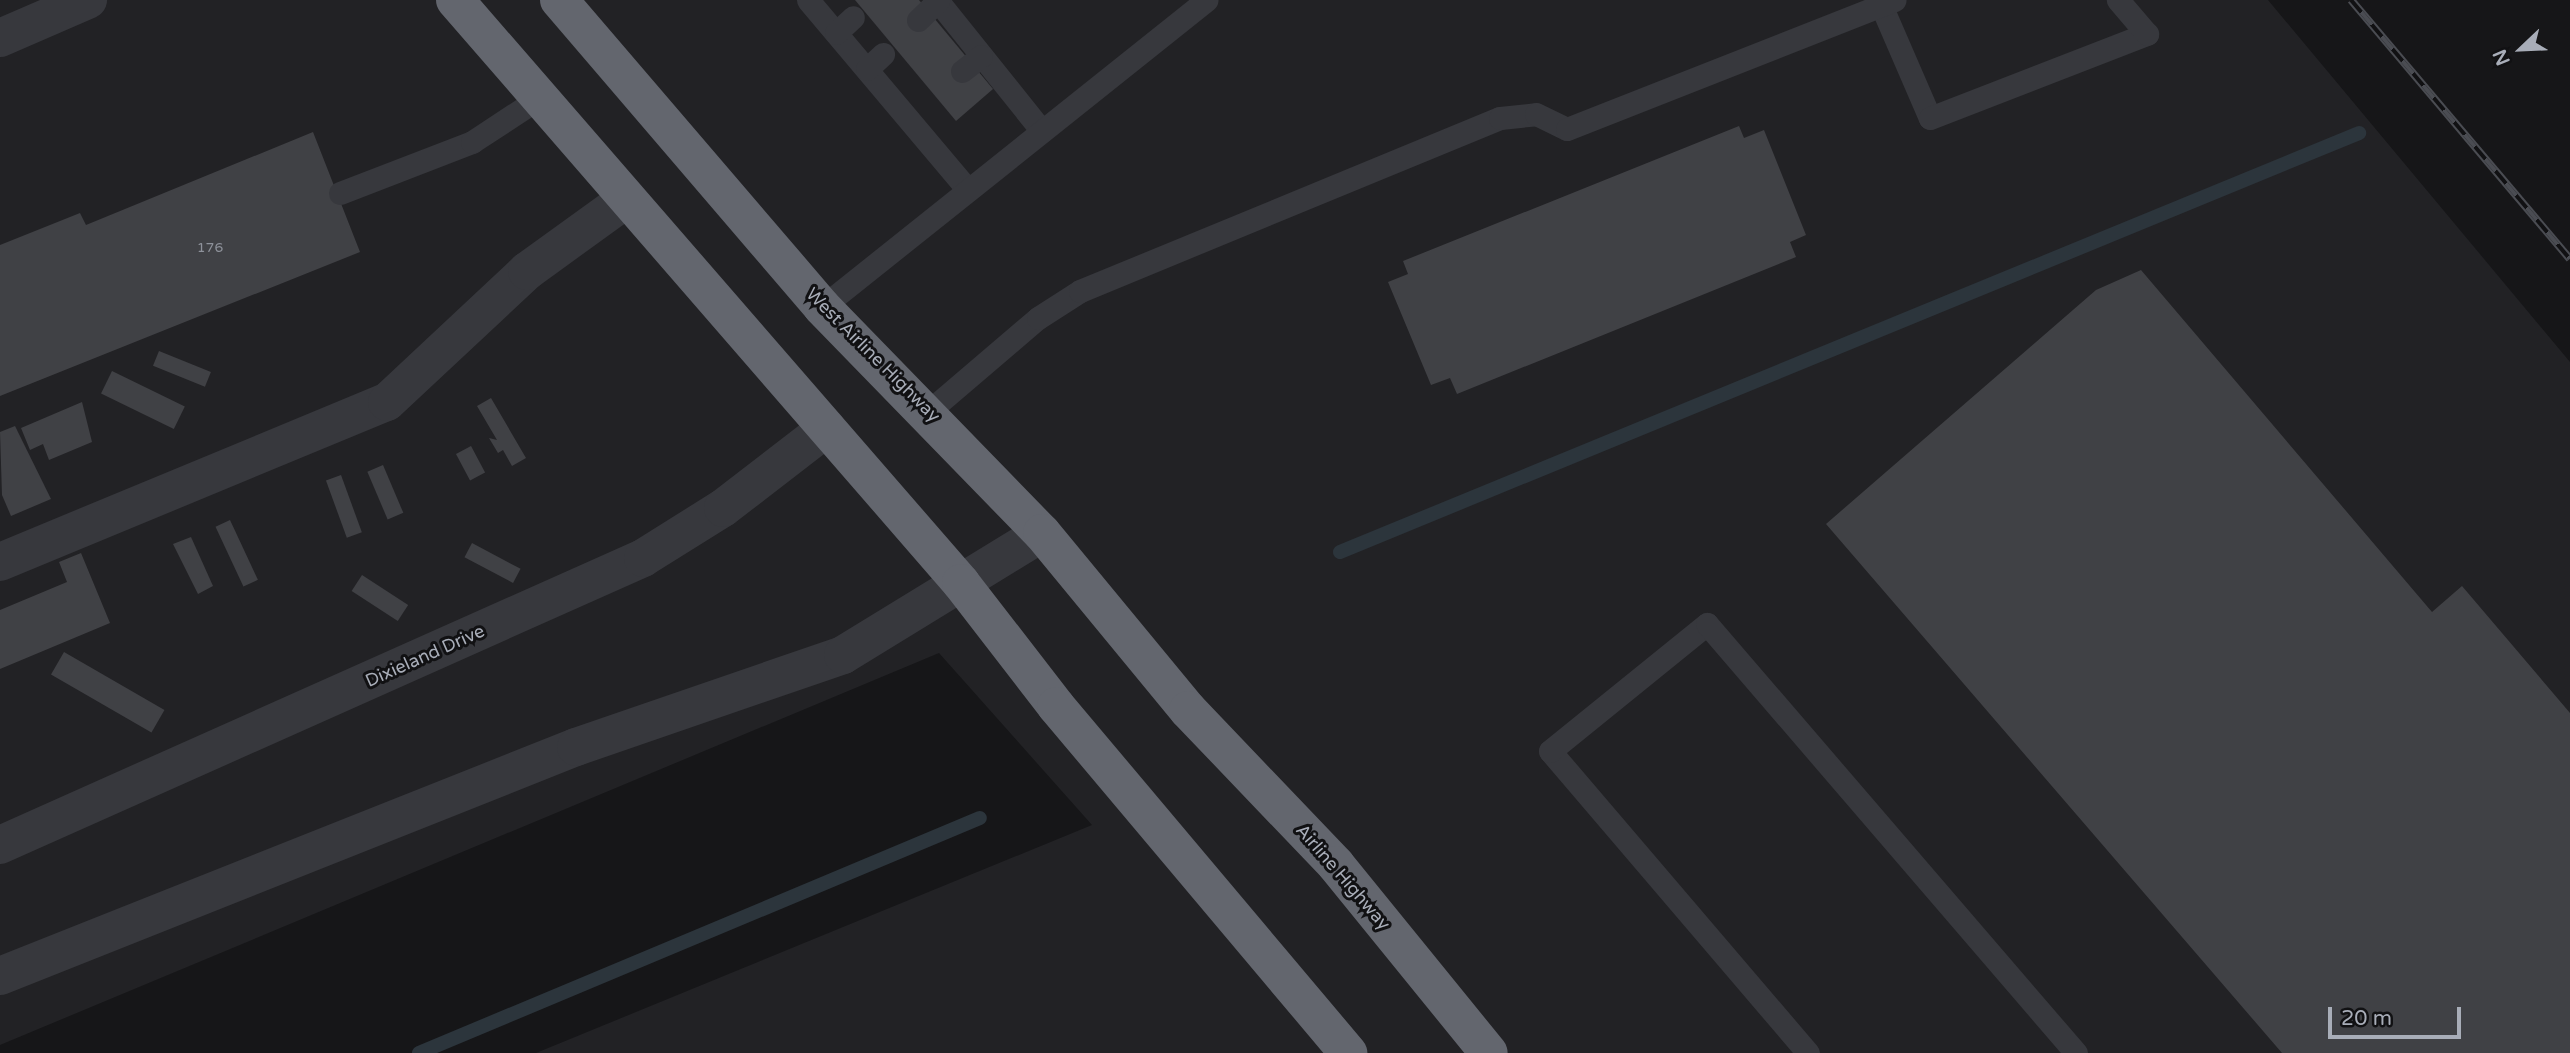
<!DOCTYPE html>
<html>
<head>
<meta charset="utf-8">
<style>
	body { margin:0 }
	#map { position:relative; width:2570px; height:1053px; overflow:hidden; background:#161618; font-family:"Varela Round",sans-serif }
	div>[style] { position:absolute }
	.built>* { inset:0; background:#222225 }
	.stream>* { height:14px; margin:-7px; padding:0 7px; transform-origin:7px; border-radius:7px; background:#2c353c }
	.building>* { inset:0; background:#404145; transform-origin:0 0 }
	.lane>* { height:23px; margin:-11.5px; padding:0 11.5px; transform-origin:11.5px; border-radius:11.5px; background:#37383d }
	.street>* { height:38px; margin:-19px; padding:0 19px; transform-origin:19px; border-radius:19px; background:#37383d }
	.highway>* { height:38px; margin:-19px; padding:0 19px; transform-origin:19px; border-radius:19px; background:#63666e }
	.rail>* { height:8px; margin-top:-4px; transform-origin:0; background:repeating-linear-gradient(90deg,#111113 0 16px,#4a4c52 0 32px); box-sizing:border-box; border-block:2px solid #4a4c52 }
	span { translate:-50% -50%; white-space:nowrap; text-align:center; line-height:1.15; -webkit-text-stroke:6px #111113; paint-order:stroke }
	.number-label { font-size:14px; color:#8e929b }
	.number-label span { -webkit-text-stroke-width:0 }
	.street-label { font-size:18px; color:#a8adb8 }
	.north { position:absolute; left:2486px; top:14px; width:70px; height:70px; -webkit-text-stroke:5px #111113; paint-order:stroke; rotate:247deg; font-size:19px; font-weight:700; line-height:28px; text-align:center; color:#a8adb8 }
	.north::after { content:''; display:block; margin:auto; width:24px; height:32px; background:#a8adb8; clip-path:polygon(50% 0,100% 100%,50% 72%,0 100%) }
	.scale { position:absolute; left:2328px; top:1007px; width:133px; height:32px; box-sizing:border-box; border:4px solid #a8adb8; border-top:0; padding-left:9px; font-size:21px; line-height:24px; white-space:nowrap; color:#a8adb8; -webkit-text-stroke:5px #111113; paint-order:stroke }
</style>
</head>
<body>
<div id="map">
	<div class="built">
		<i style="clip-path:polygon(0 0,2268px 0,2570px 362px,2570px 1053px,536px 1053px,1092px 825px,939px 653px,0 1045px)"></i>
	</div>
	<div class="stream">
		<i style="left:1340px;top:552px;width:1102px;rotate:-22.35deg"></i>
		<i style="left:419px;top:1053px;width:608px;rotate:-22.73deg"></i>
	</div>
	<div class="building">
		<i style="clip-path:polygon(855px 0,919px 0,993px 89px,956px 121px)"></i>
		<i style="clip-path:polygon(1739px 126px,1744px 138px,1764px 130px,1806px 235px,1790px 242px,1796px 257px,1457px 394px,1450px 378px,1431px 385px,1388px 282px,1408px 274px,1403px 261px)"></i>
		<i style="clip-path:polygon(313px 132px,360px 252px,0 396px,0 245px,80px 213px,86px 225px)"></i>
		<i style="clip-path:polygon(2141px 270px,2432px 612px,2462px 586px,2570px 713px,2570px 1053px,2282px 1053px,1826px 524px,2096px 290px)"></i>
		<i style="left:159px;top:351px;width:56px;height:16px;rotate:22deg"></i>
		<i style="left:112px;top:371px;width:81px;height:25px;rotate:26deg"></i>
		<i style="clip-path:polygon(491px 398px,526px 458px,512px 466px,503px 450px,498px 453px,489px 438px,497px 440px,477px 406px)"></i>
		<i style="clip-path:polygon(82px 402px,92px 442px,49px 460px,43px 444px,30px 450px,21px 428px)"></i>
		<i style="clip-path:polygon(15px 426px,51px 499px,11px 516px,2px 495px,0 432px)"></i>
		<i style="left:471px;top:446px;width:30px;height:17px;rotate:62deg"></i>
		<i style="left:383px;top:465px;width:52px;height:17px;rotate:67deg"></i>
		<i style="left:341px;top:475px;width:61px;height:16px;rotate:70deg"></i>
		<i style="left:230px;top:520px;width:66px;height:16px;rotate:65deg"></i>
		<i style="clip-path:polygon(191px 537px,213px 586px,198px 594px,173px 544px)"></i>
		<i style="left:472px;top:543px;width:55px;height:16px;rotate:28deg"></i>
		<i style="clip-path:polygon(81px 553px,110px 623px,0 669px,0 610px,67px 582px,59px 562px)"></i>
		<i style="left:362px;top:575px;width:55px;height:19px;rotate:33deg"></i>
		<i style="left:64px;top:652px;width:116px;height:26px;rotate:30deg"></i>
	</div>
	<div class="lane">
		<i style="left:808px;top:0;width:248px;rotate:49.9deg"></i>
		<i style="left:937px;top:0;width:168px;rotate:51.3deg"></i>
		<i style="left:1881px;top:5px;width:123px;rotate:66.6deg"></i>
		<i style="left:1930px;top:118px;width:233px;rotate:-21.2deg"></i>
		<i style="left:2147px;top:34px;width:45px;rotate:-130.5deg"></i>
		<i style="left:918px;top:20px;width:28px;rotate:-44deg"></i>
		<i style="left:836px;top:33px;width:23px;rotate:-43deg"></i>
		<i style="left:867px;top:69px;width:22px;rotate:-43deg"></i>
		<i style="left:962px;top:71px;width:24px;rotate:-38deg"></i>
		<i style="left:340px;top:193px;width:142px;rotate:-21.1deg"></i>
		<i style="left:472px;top:142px;width:80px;rotate:-33.3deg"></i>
		<i style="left:822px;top:307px;width:492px;rotate:-38.6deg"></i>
		<i style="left:929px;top:411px;width:143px;rotate:-40.5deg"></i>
		<i style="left:1038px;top:318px;width:50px;rotate:-32.7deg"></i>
		<i style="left:1080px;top:291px;width:454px;rotate:-22.4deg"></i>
		<i style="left:1500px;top:118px;width:36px;rotate:-6deg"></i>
		<i style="left:1536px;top:114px;width:34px;rotate:26deg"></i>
		<i style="left:1567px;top:129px;width:352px;rotate:-21.5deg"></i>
		<i style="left:1808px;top:1053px;width:397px;rotate:-130.5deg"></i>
		<i style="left:1550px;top:751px;width:202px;rotate:-39deg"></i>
		<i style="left:1707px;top:624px;width:566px;rotate:49.3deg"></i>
	</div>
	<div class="street">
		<i style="left:0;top:38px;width:96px;rotate:-23.4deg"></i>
		<i style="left:0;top:562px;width:419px;rotate:-22.5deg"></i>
		<i style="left:387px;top:402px;width:192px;rotate:-43.1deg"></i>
		<i style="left:527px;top:271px;width:121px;rotate:-35.9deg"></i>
		<i style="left:0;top:845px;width:704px;rotate:-24.05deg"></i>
		<i style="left:643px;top:558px;width:94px;rotate:-32deg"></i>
		<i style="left:723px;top:508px;width:131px;rotate:-37.6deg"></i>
		<i style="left:0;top:976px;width:620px;rotate:-21.68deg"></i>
		<i style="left:576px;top:747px;width:282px;rotate:-19deg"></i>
		<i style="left:843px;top:655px;width:233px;rotate:-31.5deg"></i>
	</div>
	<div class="highway">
		<i style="left:455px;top:0;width:772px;rotate:49.04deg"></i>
		<i style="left:961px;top:583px;width:155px;rotate:52.3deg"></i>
		<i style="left:1056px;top:706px;width:454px;rotate:49.9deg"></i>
		<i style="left:559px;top:0;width:404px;rotate:49.4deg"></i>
		<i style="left:822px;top:307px;width:315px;rotate:45.8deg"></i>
		<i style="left:1042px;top:533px;width:229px;rotate:50.5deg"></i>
		<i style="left:1188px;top:710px;width:214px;rotate:46.3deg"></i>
		<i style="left:1336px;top:865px;width:242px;rotate:50.9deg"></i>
	</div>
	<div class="rail">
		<i style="left:2351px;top:0;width:339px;rotate:49.8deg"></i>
	</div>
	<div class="number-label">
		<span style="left:210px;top:248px">176</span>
	</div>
	<div class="street-label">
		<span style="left:873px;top:355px;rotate:45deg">West Airline Highway</span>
		<span style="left:425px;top:656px;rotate:-24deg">Dixieland Drive</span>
		<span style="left:1343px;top:877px;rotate:49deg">Airline Highway</span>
	</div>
	<div class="north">N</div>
	<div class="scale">20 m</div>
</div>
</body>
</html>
